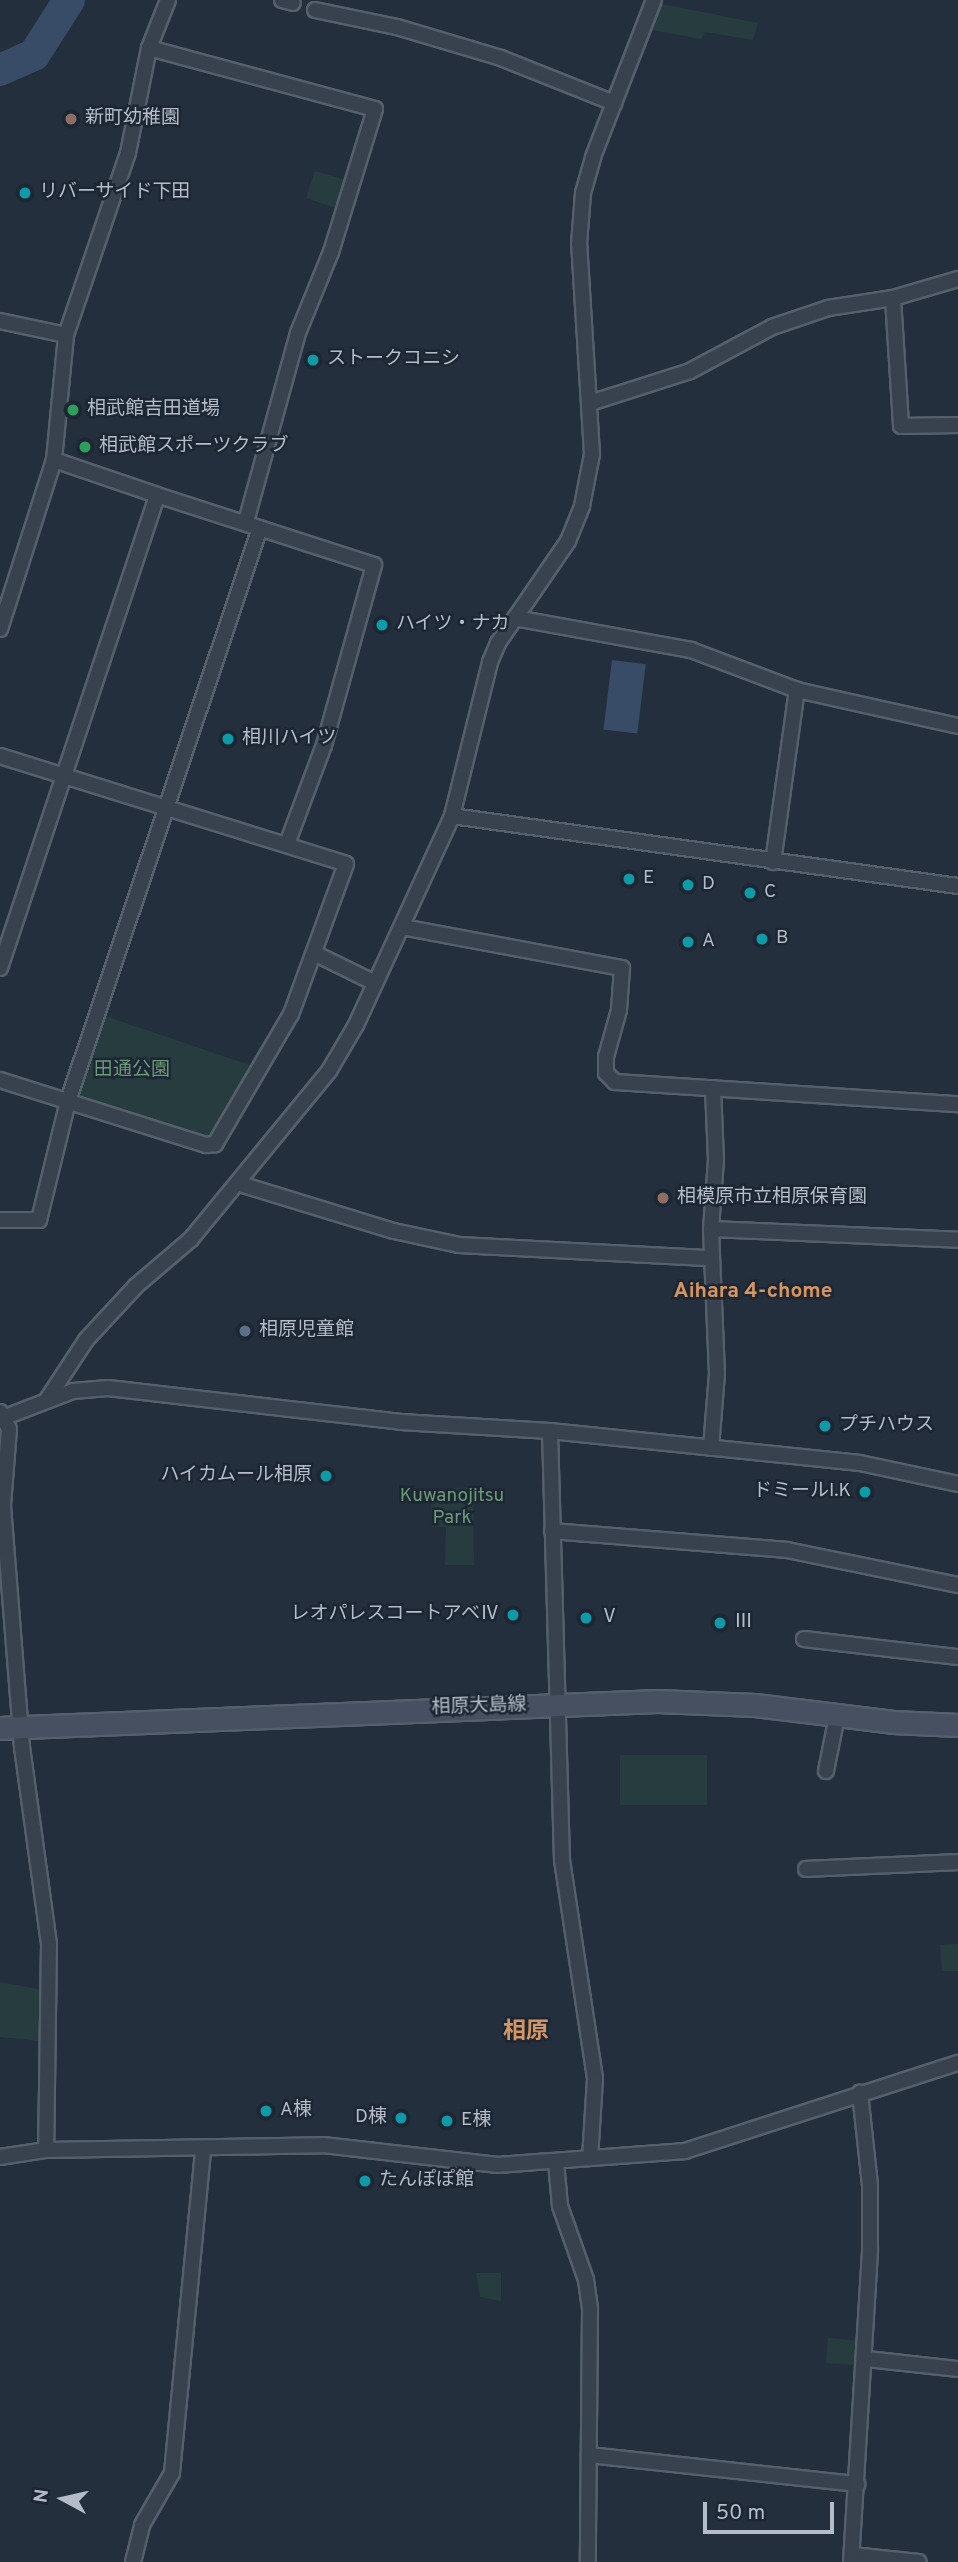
<!DOCTYPE html>
<html>
<head>
<meta charset="utf-8">
<style>
	body { margin:0 }
	#map { position:relative; width:958px; height:2562px; overflow:hidden; background:#242f3e; font-family:Overpass,"Noto Sans JP",sans-serif }
	div>[style] { position:absolute }
	.green>* { inset:0; background:#263c3f; transform-origin:0 0 }
	.water>* { inset:0; background:#394c67; transform-origin:0 0 }
	.river>* { height:32px; margin:-16px; padding:0 16px; transform-origin:16px; border-radius:16px; background:#394c67 }
	.roads { filter:drop-shadow(2px 0 #565f6c) drop-shadow(-2px 0 #565f6c) drop-shadow(0 2px #565f6c) drop-shadow(0 -2px #565f6c) }
	.street>* { height:14px; margin:-7px; padding:0 7px; transform-origin:7px; border-radius:7px; background:#38414e }
	.secondary>* { height:21px; margin:-10.5px; padding:0 10.5px; transform-origin:10.5px; border-radius:10.5px; background:#465061 }
	.dots>* { width:19px; height:19px; translate:-50% -50%; box-sizing:border-box; border:4px solid #1d2633; border-radius:50% }
	span { translate:-50% -50%; white-space:nowrap; text-align:center; line-height:1.15; -webkit-text-stroke:5px #1d2633; paint-order:stroke }
	.poi-label { font-size:19px; color:#b4bcc9 }
	.left { translate:0 -50%; text-align:left }
	.right { translate:-100% -50%; text-align:right }
	.park-label { font-size:19px; color:#6b9a76 }
	.street-label { font-size:19px; color:#b4bcc9 }
	.neighbourhood-label { font-size:21px; color:#d59563; font-weight:700 }
	.quarter-label { font-size:23px; color:#d59563; font-weight:700 }
	.north { position:absolute; left:28px; top:2464px; width:70px; height:70px; -webkit-text-stroke:5px #1d2633; paint-order:stroke; rotate:278deg; font-size:19px; font-weight:700; line-height:28px; text-align:center; color:#b4bcc9 }
	.north::after { content:''; display:block; margin:auto; width:24px; height:32px; background:#b4bcc9; clip-path:polygon(50% 0,100% 100%,50% 72%,0 100%) }
	.scale { position:absolute; left:703px; top:2502px; width:131px; height:32px; box-sizing:border-box; border:4px solid #b4bcc9; border-top:0; padding-left:9px; font-size:21px; line-height:24px; white-space:nowrap; color:#b4bcc9; -webkit-text-stroke:5px #1d2633; paint-order:stroke }
</style>
</head>
<body>
<div id="map">
	<div class="green">
		<i style="clip-path:polygon(662px 4px,758px 23px,753px 40px,705px 32px,701px 39px,652px 30px)"></i>
		<i style="clip-path:polygon(315px 171px,343px 179px,346px 187px,339px 209px,306px 198px)"></i>
		<i style="clip-path:polygon(102px 1015px,250px 1065px,208px 1140px,75px 1100px)"></i>
		<i style="clip-path:polygon(473px 1487px,474px 1565px,445px 1565px,446px 1527px,432px 1527px,431px 1490px)"></i>
		<i style="left:620px;top:1755px;width:87px;height:50px"></i>
		<i style="clip-path:polygon(958px 1944px,958px 1971px,942px 1971px,940px 1945px)"></i>
		<i style="clip-path:polygon(0 1982px,38px 1989px,43px 1995px,40px 2041px,0 2037px)"></i>
		<i style="clip-path:polygon(476px 2273px,501px 2273px,501px 2301px,480px 2297px)"></i>
		<i style="clip-path:polygon(828px 2338px,862px 2341px,861px 2361px,855px 2365px,826px 2363px)"></i>
	</div>
	<div class="water">
		<i style="left:612px;top:660px;width:34px;height:70px;rotate:7deg"></i>
	</div>
	<div class="river">
		<i style="left:0;top:70px;width:37px;rotate:-24deg"></i>
		<i style="left:34px;top:55px;width:65px;rotate:-57.5deg"></i>
	</div>
	<div class="roads">
		<div class="street">
			<i style="left:282px;top:0;width:11px;rotate:15deg"></i>
			<i style="left:315px;top:10px;width:84px;rotate:11.7deg"></i>
			<i style="left:397px;top:27px;width:109px;rotate:16.6deg"></i>
			<i style="left:501px;top:58px;width:122px;rotate:21.7deg"></i>
			<i style="left:149px;top:48px;width:234px;rotate:15.1deg"></i>
			<i style="left:375px;top:109px;width:150px;rotate:107.1deg"></i>
			<i style="left:331px;top:252px;width:87px;rotate:112.2deg"></i>
			<i style="left:298px;top:333px;width:196px;rotate:105.4deg"></i>
			<i style="left:893px;top:298px;width:128px;rotate:86.4deg"></i>
			<i style="left:901px;top:426px;width:57px;rotate:-1deg"></i>
			<i style="left:0;top:321px;width:67px;rotate:12deg"></i>
			<i style="left:590px;top:403px;width:105px;rotate:-17.7deg"></i>
			<i style="left:690px;top:371px;width:93px;rotate:-28.2deg"></i>
			<i style="left:772px;top:327px;width:59px;rotate:-18.7deg"></i>
			<i style="left:828px;top:308px;width:66px;rotate:-8.7deg"></i>
			<i style="left:893px;top:298px;width:68px;rotate:-16.3deg"></i>
			<i style="left:157px;top:495px;width:228px;rotate:17.9deg"></i>
			<i style="left:374px;top:565px;width:187px;rotate:105.5deg"></i>
			<i style="left:324px;top:745px;width:106px;rotate:110.5deg"></i>
			<i style="left:515px;top:618px;width:179px;rotate:10.3deg"></i>
			<i style="left:691px;top:650px;width:113px;rotate:20.7deg"></i>
			<i style="left:797px;top:690px;width:165px;rotate:12.6deg"></i>
			<i style="left:0;top:629px;width:177px;rotate:-72.3deg"></i>
			<i style="left:0;top:756px;width:362px;rotate:17.3deg"></i>
			<i style="left:346px;top:864px;width:160px;rotate:110.1deg"></i>
			<i style="left:291px;top:1014px;width:151px;rotate:120.3deg"></i>
			<i style="left:215px;top:1144px;width:9px;rotate:174deg"></i>
			<i style="left:206px;top:1145px;width:216px;rotate:-162.5deg"></i>
			<i style="left:452px;top:816px;width:511px;rotate:7.88deg"></i>
			<i style="left:773px;top:862px;width:174px;rotate:-82.1deg"></i>
			<i style="left:402px;top:927px;width:224px;rotate:10.6deg"></i>
			<i style="left:622px;top:968px;width:42px;rotate:94.1deg"></i>
			<i style="left:619px;top:1010px;width:49px;rotate:105.5deg"></i>
			<i style="left:606px;top:1057px;width:16px;rotate:90deg"></i>
			<i style="left:606px;top:1073px;width:13px;rotate:45deg"></i>
			<i style="left:615px;top:1082px;width:344px;rotate:3.7deg"></i>
			<i style="left:316px;top:954px;width:66px;rotate:26.2deg"></i>
			<i style="left:0;top:968px;width:498px;rotate:-71.6deg"></i>
			<i style="left:157px;top:495px;width:109px;rotate:-161.2deg"></i>
			<i style="left:54px;top:460px;width:126px;rotate:-84.5deg"></i>
			<i style="left:66px;top:335px;width:192px;rotate:-71.2deg"></i>
			<i style="left:128px;top:153px;width:107px;rotate:-78.7deg"></i>
			<i style="left:149px;top:48px;width:52px;rotate:-68.4deg"></i>
			<i style="left:240px;top:1184px;width:161px;rotate:17deg"></i>
			<i style="left:394px;top:1231px;width:66px;rotate:12.2deg"></i>
			<i style="left:459px;top:1245px;width:252px;rotate:3deg"></i>
			<i style="left:0;top:1220px;width:39px"></i>
			<i style="left:39px;top:1220px;width:122px;rotate:-76.3deg"></i>
			<i style="left:68px;top:1101px;width:604px;rotate:-71.48deg"></i>
			<i style="left:711px;top:1229px;width:247px;rotate:2.5deg"></i>
			<i style="left:46px;top:1401px;width:73px;rotate:-56.7deg"></i>
			<i style="left:86px;top:1340px;width:74px;rotate:-47.2deg"></i>
			<i style="left:136px;top:1286px;width:72px;rotate:-40.5deg"></i>
			<i style="left:191px;top:1239px;width:217px;rotate:-50.6deg"></i>
			<i style="left:329px;top:1071px;width:53px;rotate:-59.6deg"></i>
			<i style="left:356px;top:1025px;width:230px;rotate:-65.3deg"></i>
			<i style="left:452px;top:816px;width:159px;rotate:-76.1deg"></i>
			<i style="left:490px;top:662px;width:21px;rotate:-67deg"></i>
			<i style="left:498px;top:643px;width:124px;rotate:-55.5deg"></i>
			<i style="left:568px;top:541px;width:38px;rotate:-68deg"></i>
			<i style="left:582px;top:506px;width:53px;rotate:-79.1deg"></i>
			<i style="left:592px;top:454px;width:210px;rotate:-93.5deg"></i>
			<i style="left:579px;top:244px;width:51px;rotate:-85.5deg"></i>
			<i style="left:583px;top:193px;width:37px;rotate:-74deg"></i>
			<i style="left:593px;top:157px;width:168px;rotate:-68.8deg"></i>
			<i style="left:0;top:1412px;width:19px;rotate:62deg"></i>
			<i style="left:9px;top:1429px;width:77px;rotate:94.5deg"></i>
			<i style="left:3px;top:1506px;width:242px;rotate:85.5deg"></i>
			<i style="left:22px;top:1747px;width:199px;rotate:82.2deg"></i>
			<i style="left:49px;top:1944px;width:206px;rotate:90.8deg"></i>
			<i style="left:0;top:1419px;width:78px;rotate:-21deg"></i>
			<i style="left:73px;top:1391px;width:35px;rotate:-5deg"></i>
			<i style="left:108px;top:1388px;width:295px;rotate:6.6deg"></i>
			<i style="left:401px;top:1422px;width:149px;rotate:3.5deg"></i>
			<i style="left:550px;top:1431px;width:312px;rotate:5.9deg"></i>
			<i style="left:860px;top:1463px;width:100px;rotate:12.1deg"></i>
			<i style="left:550px;top:1431px;width:429px;rotate:88.4deg"></i>
			<i style="left:562px;top:1860px;width:221px;rotate:81.4deg"></i>
			<i style="left:595px;top:2079px;width:79px;rotate:93.6deg"></i>
			<i style="left:711px;top:1448px;width:74px;rotate:-85.4deg"></i>
			<i style="left:717px;top:1374px;width:145px;rotate:-92.4deg"></i>
			<i style="left:711px;top:1229px;width:69px;rotate:-85.9deg"></i>
			<i style="left:716px;top:1160px;width:72px;rotate:-92.4deg"></i>
			<i style="left:552px;top:1531px;width:236px;rotate:4.6deg"></i>
			<i style="left:787px;top:1550px;width:175px;rotate:11.6deg"></i>
			<i style="left:804px;top:1639px;width:155px;rotate:6.7deg"></i>
			<i style="left:826px;top:1771px;width:56px;rotate:-78.7deg"></i>
			<i style="left:806px;top:1869px;width:152px;rotate:-2.6deg"></i>
			<i style="left:0;top:2157px;width:47px;rotate:-8.7deg"></i>
			<i style="left:46px;top:2150px;width:277px;rotate:-1deg"></i>
			<i style="left:323px;top:2145px;width:176px;rotate:6.5deg"></i>
			<i style="left:498px;top:2165px;width:188px;rotate:-4.3deg"></i>
			<i style="left:685px;top:2151px;width:287px;rotate:-17.9deg"></i>
			<i style="left:556px;top:2162px;width:44px;rotate:84.8deg"></i>
			<i style="left:560px;top:2206px;width:78px;rotate:70.6deg"></i>
			<i style="left:586px;top:2280px;width:30px;rotate:82deg"></i>
			<i style="left:590px;top:2310px;width:252px;rotate:90.5deg"></i>
			<i style="left:867px;top:2359px;width:92px;rotate:6.3deg"></i>
			<i style="left:589px;top:2455px;width:270px;rotate:6.2deg"></i>
			<i style="left:852px;top:2555px;width:67px;rotate:6deg"></i>
			<i style="left:133px;top:2562px;width:38px;rotate:-76deg"></i>
			<i style="left:142px;top:2525px;width:60px;rotate:-60deg"></i>
			<i style="left:172px;top:2473px;width:324px;rotate:-84.5deg"></i>
			<i style="left:851px;top:2562px;width:314px;rotate:-86.5deg"></i>
			<i style="left:870px;top:2249px;width:64px;rotate:-90deg"></i>
			<i style="left:870px;top:2185px;width:93px;rotate:-96.2deg"></i>
		</div>
		<div class="secondary">
			<i style="left:0;top:1728px;width:658px;rotate:-2.35deg"></i>
			<i style="left:657px;top:1701px;width:98px;rotate:2.3deg"></i>
			<i style="left:755px;top:1705px;width:139px;rotate:7deg"></i>
			<i style="left:893px;top:1722px;width:65px;rotate:2.6deg"></i>
		</div>
	</div>
	<div class="dots">
		<i style="left:71px;top:119px;background:#8d6e63"></i>
		<i style="left:25px;top:193px;background:#0f9aa8"></i>
		<i style="left:313px;top:360px;background:#0f9aa8"></i>
		<i style="left:73px;top:410px;background:#2e9e5b"></i>
		<i style="left:85px;top:447px;background:#2e9e5b"></i>
		<i style="left:382px;top:625px;background:#0f9aa8"></i>
		<i style="left:228px;top:739px;background:#0f9aa8"></i>
		<i style="left:629px;top:879px;background:#0f9aa8"></i>
		<i style="left:688px;top:885px;background:#0f9aa8"></i>
		<i style="left:750px;top:893px;background:#0f9aa8"></i>
		<i style="left:762px;top:939px;background:#0f9aa8"></i>
		<i style="left:688px;top:942px;background:#0f9aa8"></i>
		<i style="left:663px;top:1198px;background:#8d6e63"></i>
		<i style="left:245px;top:1331px;background:#5c6f8a"></i>
		<i style="left:825px;top:1426px;background:#0f9aa8"></i>
		<i style="left:326px;top:1476px;background:#0f9aa8"></i>
		<i style="left:865px;top:1492px;background:#0f9aa8"></i>
		<i style="left:513px;top:1615px;background:#0f9aa8"></i>
		<i style="left:586px;top:1618px;background:#0f9aa8"></i>
		<i style="left:720px;top:1623px;background:#0f9aa8"></i>
		<i style="left:266px;top:2111px;background:#0f9aa8"></i>
		<i style="left:401px;top:2118px;background:#0f9aa8"></i>
		<i style="left:447px;top:2121px;background:#0f9aa8"></i>
		<i style="left:365px;top:2181px;background:#0f9aa8"></i>
	</div>
	<div class="poi-label">
		<span class="left" style="left:85px;top:119px">新町幼稚園</span>
		<span class="left" style="left:39px;top:193px">リバーサイド下田</span>
		<span class="left" style="left:327px;top:360px">ストークコニシ</span>
		<span class="left" style="left:87px;top:410px">相武館吉田道場</span>
		<span class="left" style="left:99px;top:447px">相武館スポーツクラブ</span>
		<span class="left" style="left:396px;top:625px">ハイツ・ナカ</span>
		<span class="left" style="left:242px;top:739px">相川ハイツ</span>
		<span class="left" style="left:643px;top:879px">E</span>
		<span class="left" style="left:702px;top:885px">D</span>
		<span class="left" style="left:764px;top:893px">C</span>
		<span class="left" style="left:776px;top:939px">B</span>
		<span class="left" style="left:702px;top:942px">A</span>
		<span class="left" style="left:677px;top:1198px">相模原市立相原保育園</span>
		<span class="left" style="left:259px;top:1331px">相原児童館</span>
		<span class="left" style="left:839px;top:1426px">プチハウス</span>
		<span class="right" style="left:312px;top:1476px">ハイカムール相原</span>
		<span class="right" style="left:851px;top:1492px">ドミールI.K</span>
		<span class="right" style="left:499px;top:1615px">レオパレスコートアベⅣ</span>
		<span class="left" style="left:600px;top:1618px">Ⅴ</span>
		<span class="left" style="left:734px;top:1623px">Ⅲ</span>
		<span class="left" style="left:280px;top:2111px">A棟</span>
		<span class="right" style="left:387px;top:2118px">D棟</span>
		<span class="left" style="left:461px;top:2121px">E棟</span>
		<span class="left" style="left:379px;top:2181px">たんぽぽ館</span>
	</div>
	<div class="park-label">
		<span style="left:132px;top:1071px">田通公園</span>
		<span style="left:452px;top:1508px">Kuwanojitsu<br>Park</span>
	</div>
	<div class="street-label">
		<span style="left:479px;top:1707px;rotate:-2deg">相原大島線</span>
	</div>
	<div class="neighbourhood-label">
		<span style="left:753px;top:1292px">Aihara 4-chome</span>
	</div>
	<div class="quarter-label">
		<span style="left:526px;top:2033px">相原</span>
	</div>
	<div class="north">N</div>
	<div class="scale">50 m</div>
</div>
</body>
</html>
